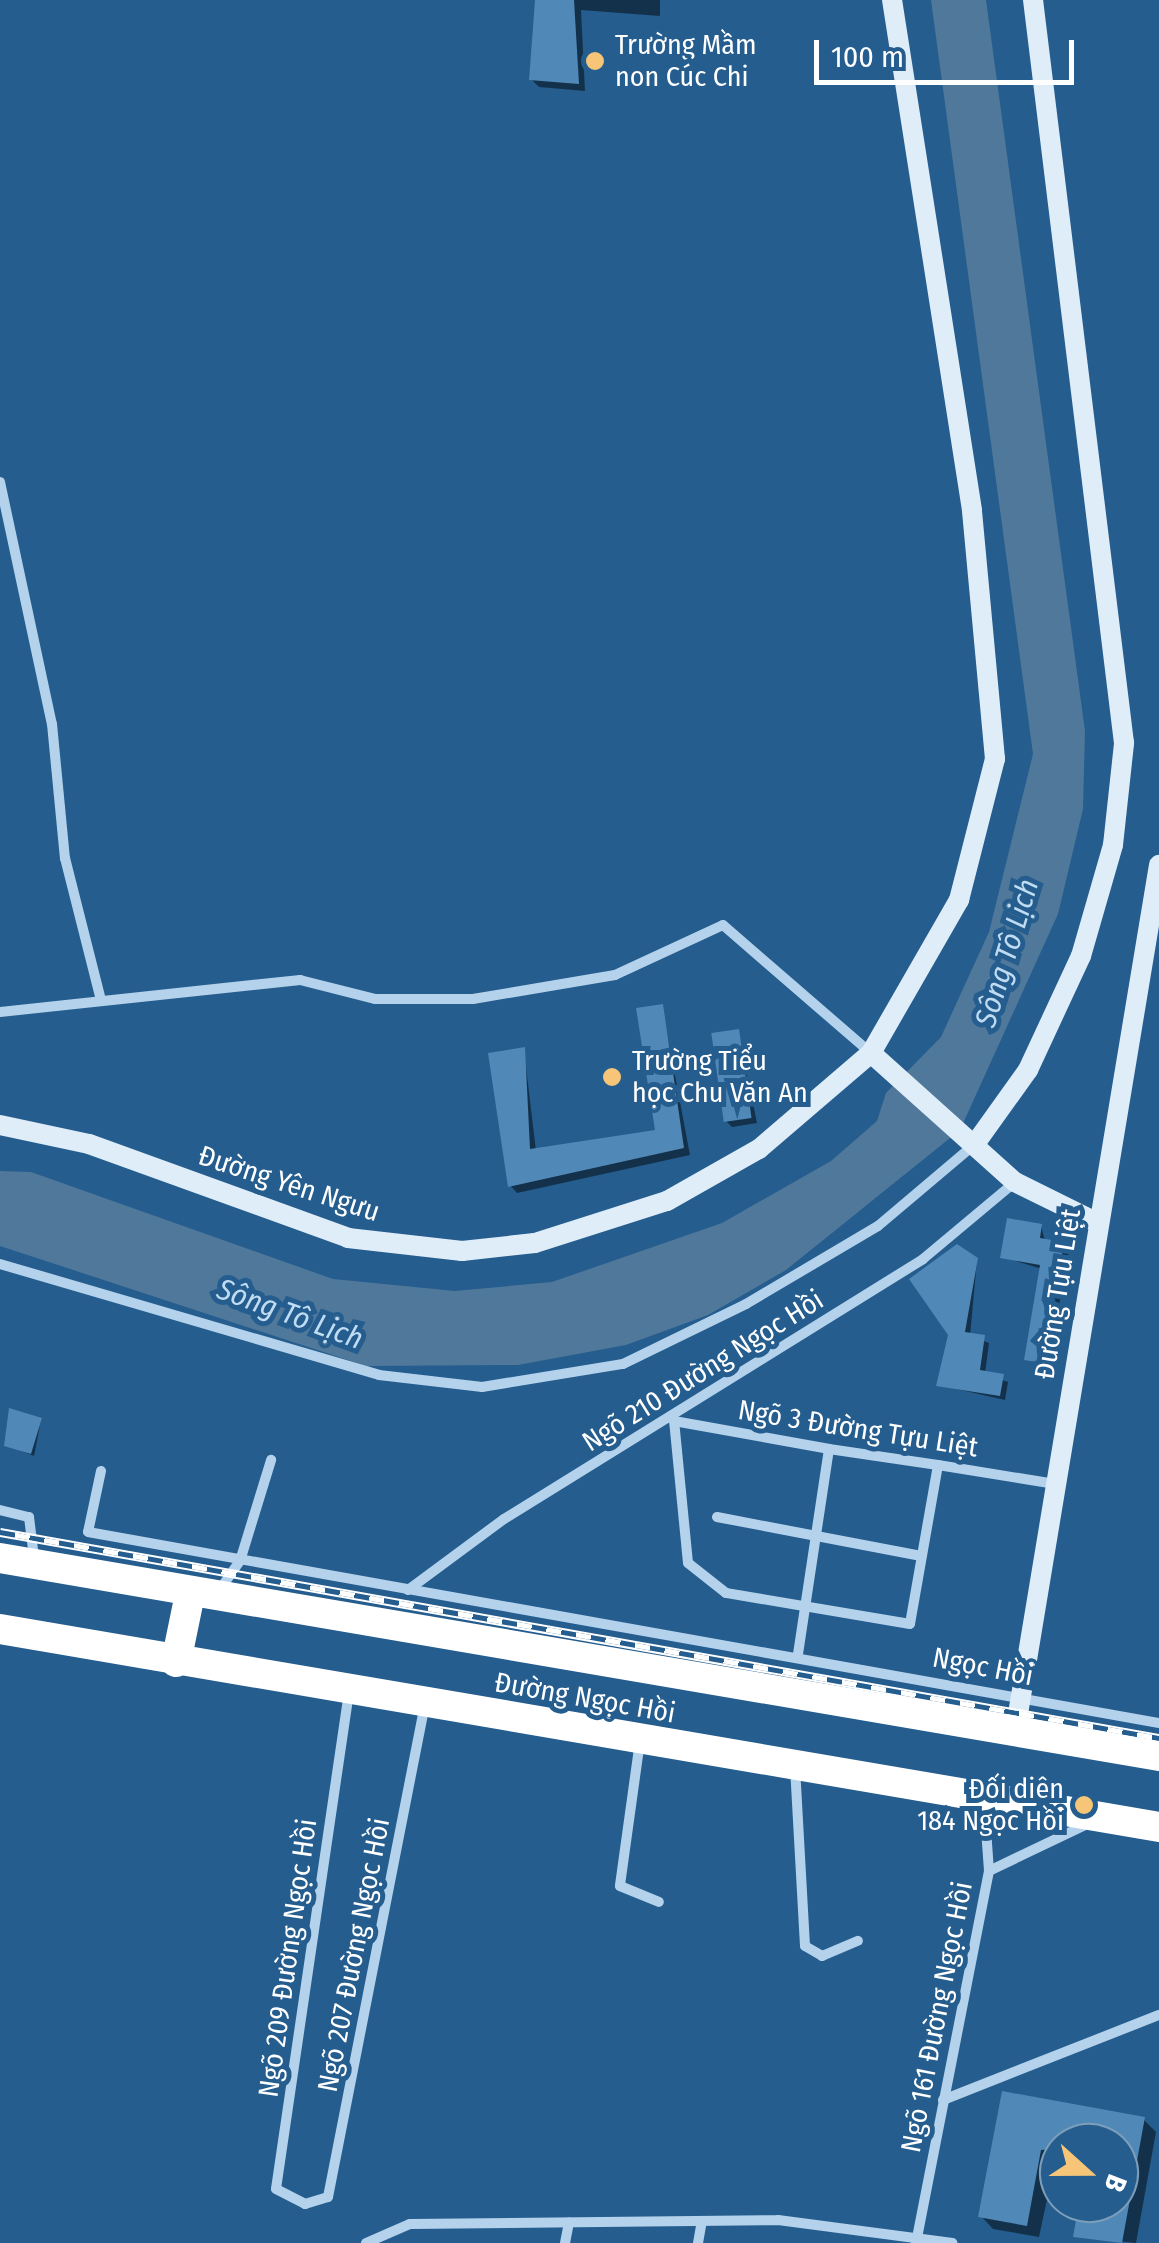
<!DOCTYPE html>
<html>
<head>
<meta charset="utf-8">
<style>
	body { margin:0 }
	#map { position:relative; width:1159px; height:2243px; overflow:hidden; background:#245d8e; font-family:"Fira Sans Condensed",sans-serif }
	div>[style] { position:absolute }
	.water>* { inset:0; background:#50789a }
	.shadow>* { inset:0; background:#0007 }
	.building>* { inset:0; background:#5088b7; transform-origin:0 0 }
	.street>* { height:10px; margin:-5px; padding:0 5px; transform-origin:5px; border-radius:5px; background:#b4d2eb }
	.secondary>* { height:20px; margin:-10px; padding:0 10px; transform-origin:10px; border-radius:10px; background:#dfedf9 }
	.highway>* { height:30px; margin:-15px; padding:0 15px; transform-origin:15px; border-radius:15px; background:#fff }
	.rail>* { height:9px; margin-top:-4.5px; transform-origin:0; background:repeating-linear-gradient(90deg,#245d8e 0 15px,#fff 0 30px); box-sizing:border-box; border-block:2px solid #fff }
	.dots>* { width:28px; height:28px; translate:-50% -50%; box-sizing:border-box; border:5px solid #245d8e; border-radius:50% }
	span { translate:-50% -50%; white-space:nowrap; text-align:center; line-height:1.15; -webkit-text-stroke:10px #245d8e; paint-order:stroke }
	.poi-label { font-size:28px; color:#fff }
	.left { translate:0 -50%; text-align:left }
	.right { translate:-100% -50%; text-align:right }
	.street-label { font-size:28px; color:#fff }
	.water-label { font-size:30px; color:#c0dcf2; font-style:italic }
	.north { position:absolute; left:1039px; top:2123px; width:100px; height:100px; box-sizing:border-box; background:#245d8e; border:2px solid #7c9ebb; border-radius:50%; rotate:111deg; font-size:28px; font-weight:700; line-height:40px; text-align:center; color:#fff }
	.north::after { content:''; display:block; margin:auto; width:35px; height:45px; background:#f6c577; clip-path:polygon(50% 0,100% 100%,50% 72%,0 100%) }
	.scale { position:absolute; left:814px; top:40px; width:260px; height:45px; box-sizing:border-box; border:5px solid #fff; border-top:0; padding-left:12px; font-size:30px; line-height:35px; white-space:nowrap; color:#fff; -webkit-text-stroke:8px #245d8e; paint-order:stroke }
</style>
</head>
<body>
<div id="map">
	<div class="water">
		<i style="clip-path:polygon(931px 0,986px 0,1085px 731px,1083px 809px,1058px 914px,960px 1130px,786px 1270px,708px 1315px,626px 1345px,518px 1365px,366px 1366px,0 1246px,0 1171px,31px 1172px,333px 1279px,455px 1291px,552px 1282px,722px 1223px,831px 1161px,877px 1121px,886px 1093px,941px 1037px,989px 932px,1033px 754px)"></i>
	</div>
	<div class="shadow">
		<i style="clip-path:polygon(538px 0,660px 0,660px 16px,581px 10px,585px 91px,539px 87px,531px 79px)"></i>
		<i style="clip-path:polygon(662px 1006px,690px 1155px,517px 1193px,510px 1185px,524px 1050px,536px 1151px,658px 1132px)"></i>
		<i style="clip-path:polygon(738px 1031px,757px 1123px,732px 1127px,726px 1121px)"></i>
		<i style="clip-path:polygon(1041px 1226px,1045px 1241px,1069px 1250px,1048px 1367px,1026px 1359px,1042px 1269px,1003px 1257px)"></i>
		<i style="clip-path:polygon(977px 1260px,970px 1336px,989px 1343px,985px 1374px,1008px 1382px,1005px 1400px,939px 1385px)"></i>
		<i style="clip-path:polygon(41px 1420px,34px 1456px,7px 1445px)"></i>
		<i style="clip-path:polygon(1004px 2094px,1144px 2120px,1156px 2132px,1136px 2243px,1075px 2236px,1081px 2203px,1119px 2203px,1119px 2143px,1059px 2143px,1039px 2237px,993px 2229px,981px 2216px)"></i>
	</div>
	<div class="building">
		<i style="clip-path:polygon(535px 0,574px 0,579px 84px,529px 80px)"></i>
		<i style="clip-path:polygon(663px 1004px,684px 1148px,508px 1187px,488px 1053px,525px 1047px,530px 1149px,655px 1130px,636px 1008px)"></i>
		<i style="left:739px;top:1029px;width:90px;height:28px;rotate:82deg"></i>
		<i style="clip-path:polygon(1007px 1218px,1042px 1224px,1040px 1238px,1064px 1242px,1043px 1363px,1024px 1360px,1040px 1265px,1000px 1258px)"></i>
		<i style="clip-path:polygon(957px 1244px,978px 1258px,965px 1332px,985px 1335px,980px 1370px,1004px 1374px,1000px 1396px,936px 1386px,948px 1335px,909px 1279px)"></i>
		<i style="clip-path:polygon(9px 1408px,42px 1418px,31px 1454px,4px 1446px)"></i>
		<i style="clip-path:polygon(1002px 2091px,1145px 2117px,1122px 2243px,1073px 2237px,1079px 2203px,1119px 2203px,1119px 2143px,1041px 2150px,1027px 2226px,978px 2217px)"></i>
	</div>
	<div class="street">
		<i style="left:0;top:482px;width:248px;rotate:77.9deg"></i>
		<i style="left:52px;top:724px;width:135px;rotate:84.5deg"></i>
		<i style="left:65px;top:858px;width:146px;rotate:75.8deg"></i>
		<i style="left:0;top:1012px;width:302px;rotate:-6.1deg"></i>
		<i style="left:300px;top:980px;width:77px;rotate:14.2deg"></i>
		<i style="left:375px;top:999px;width:98px"></i>
		<i style="left:473px;top:999px;width:144px;rotate:-9.6deg"></i>
		<i style="left:615px;top:975px;width:119px;rotate:-24.8deg"></i>
		<i style="left:723px;top:925px;width:196px;rotate:40.9deg"></i>
		<i style="left:0;top:1264px;width:395px;rotate:16.3deg"></i>
		<i style="left:379px;top:1375px;width:104px;rotate:6.6deg"></i>
		<i style="left:482px;top:1387px;width:143px;rotate:-9.3deg"></i>
		<i style="left:623px;top:1364px;width:137px;rotate:-26deg"></i>
		<i style="left:746px;top:1304px;width:153px;rotate:-30.6deg"></i>
		<i style="left:878px;top:1226px;width:126px;rotate:-40.2deg"></i>
		<i style="left:938px;top:1465px;width:161px;rotate:100deg"></i>
		<i style="left:910px;top:1624px;width:187px;rotate:-170.4deg"></i>
		<i style="left:726px;top:1593px;width:48px;rotate:-141.7deg"></i>
		<i style="left:688px;top:1563px;width:143px;rotate:-95.6deg"></i>
		<i style="left:674px;top:1421px;width:158px;rotate:10.2deg"></i>
		<i style="left:829px;top:1449px;width:110px;rotate:8.4deg"></i>
		<i style="left:938px;top:1465px;width:119px;rotate:9.2deg"></i>
		<i style="left:101px;top:1471px;width:62px;rotate:102deg"></i>
		<i style="left:88px;top:1532px;width:1088px;rotate:10.11deg"></i>
		<i style="left:0;top:1510px;width:30px;rotate:14deg"></i>
		<i style="left:29px;top:1517px;width:41px;rotate:83deg"></i>
		<i style="left:717px;top:1517px;width:208px;rotate:10.8deg"></i>
		<i style="left:221px;top:1588px;width:33px;rotate:-55deg"></i>
		<i style="left:240px;top:1561px;width:106px;rotate:-72.9deg"></i>
		<i style="left:408px;top:1590px;width:119px;rotate:-36.5deg"></i>
		<i style="left:504px;top:1519px;width:493px;rotate:-31.8deg"></i>
		<i style="left:923px;top:1259px;width:120px;rotate:-39.9deg"></i>
		<i style="left:798px;top:1654px;width:207px;rotate:-81.4deg"></i>
		<i style="left:349px;top:1692px;width:502px;rotate:98.36deg"></i>
		<i style="left:276px;top:2189px;width:33px;rotate:27deg"></i>
		<i style="left:305px;top:2204px;width:24px;rotate:-17deg"></i>
		<i style="left:328px;top:2197px;width:502px;rotate:-78.87deg"></i>
		<i style="left:640px;top:1741px;width:146px;rotate:97.9deg"></i>
		<i style="left:620px;top:1886px;width:42px;rotate:22.3deg"></i>
		<i style="left:795px;top:1767px;width:179px;rotate:86.8deg"></i>
		<i style="left:805px;top:1946px;width:20px;rotate:30deg"></i>
		<i style="left:822px;top:1956px;width:39px;rotate:-23deg"></i>
		<i style="left:989px;top:1871px;width:109px;rotate:-25.6deg"></i>
		<i style="left:943px;top:2100px;width:232px;rotate:-21.5deg"></i>
		<i style="left:366px;top:2243px;width:48px;rotate:-23.4deg"></i>
		<i style="left:410px;top:2224px;width:368px;rotate:-0.6deg"></i>
		<i style="left:778px;top:2220px;width:176px;rotate:7.5deg"></i>
		<i style="left:565px;top:2243px;width:21px;rotate:-79deg"></i>
		<i style="left:698px;top:2243px;width:22px;rotate:-80deg"></i>
		<i style="left:916px;top:2243px;width:379px;rotate:-78.9deg"></i>
		<i style="left:989px;top:1871px;width:70px;rotate:-94.1deg"></i>
	</div>
	<div class="secondary">
		<i style="left:871px;top:1053px;width:193px;rotate:41.9deg"></i>
		<i style="left:1015px;top:1182px;width:90px;rotate:26.3deg"></i>
		<i style="left:0;top:1125px;width:91px;rotate:12.1deg"></i>
		<i style="left:89px;top:1144px;width:276px;rotate:19.9deg"></i>
		<i style="left:348px;top:1238px;width:115px;rotate:6.5deg"></i>
		<i style="left:462px;top:1251px;width:73px;rotate:-6.3deg"></i>
		<i style="left:535px;top:1243px;width:139px;rotate:-17.7deg"></i>
		<i style="left:667px;top:1201px;width:106px;rotate:-29.5deg"></i>
		<i style="left:759px;top:1149px;width:148px;rotate:-40.6deg"></i>
		<i style="left:871px;top:1053px;width:177px;rotate:-60.1deg"></i>
		<i style="left:959px;top:900px;width:146px;rotate:-75.7deg"></i>
		<i style="left:995px;top:759px;width:250px;rotate:-95.3deg"></i>
		<i style="left:972px;top:510px;width:516px;rotate:-98.91deg"></i>
		<i style="left:975px;top:1144px;width:91px;rotate:-54.4deg"></i>
		<i style="left:1028px;top:1070px;width:126px;rotate:-65.1deg"></i>
		<i style="left:1081px;top:956px;width:116px;rotate:-73.9deg"></i>
		<i style="left:1113px;top:845px;width:103px;rotate:-83.8deg"></i>
		<i style="left:1124px;top:743px;width:749px;rotate:-96.98deg"></i>
		<i style="left:1015px;top:1732px;width:879px;rotate:-80.57deg"></i>
	</div>
	<div class="highway">
		<i style="left:0;top:1558px;width:1176px;rotate:9.69deg"></i>
		<i style="left:0;top:1629px;width:1176px;rotate:9.69deg"></i>
		<i style="left:176px;top:1662px;width:69px;rotate:-78.4deg"></i>
	</div>
	<div class="rail">
		<i style="left:0;top:1532px;width:1177px;rotate:10.08deg"></i>
	</div>
	<div class="dots">
		<i style="left:595px;top:61px;background:#f6c577"></i>
		<i style="left:612px;top:1077px;background:#f6c577"></i>
		<i style="left:1084px;top:1805px;background:#f6c577"></i>
	</div>
	<div class="poi-label">
		<span class="left" style="left:615px;top:61px">Trường Mầm<br>non Cúc Chi</span>
		<span class="left" style="left:632px;top:1077px">Trường Tiểu<br>học Chu Văn An</span>
		<span class="right" style="left:1064px;top:1805px">Đối diện<br>184 Ngọc Hồi</span>
	</div>
	<div class="street-label">
		<span style="left:289px;top:1184px;rotate:18deg">Đường Yên Ngưu</span>
		<span style="left:1058px;top:1294px;rotate:-81deg">Đường Tựu Liệt</span>
		<span style="left:703px;top:1371px;rotate:-32deg">Ngõ 210 Đường Ngọc Hồi</span>
		<span style="left:858px;top:1429px;rotate:9deg">Ngõ 3 Đường Tựu Liệt</span>
		<span style="left:983px;top:1667px;rotate:11deg">Ngọc Hồi</span>
		<span style="left:585px;top:1698px;rotate:10deg">Đường Ngọc Hồi</span>
		<span style="left:354px;top:1955px;rotate:-79deg">Ngõ 207 Đường Ngọc Hồi</span>
		<span style="left:288px;top:1958px;rotate:-82deg">Ngõ 209 Đường Ngọc Hồi</span>
		<span style="left:937px;top:2017px;rotate:-79deg">Ngõ 161 Đường Ngọc Hồi</span>
	</div>
	<div class="water-label">
		<span style="left:1007px;top:953px;rotate:-73deg">Sông Tô Lịch</span>
		<span style="left:290px;top:1314px;rotate:20deg">Sông Tô Lịch</span>
	</div>
	<div class="north">B</div>
	<div class="scale">100 m</div>
</div>
</body>
</html>
